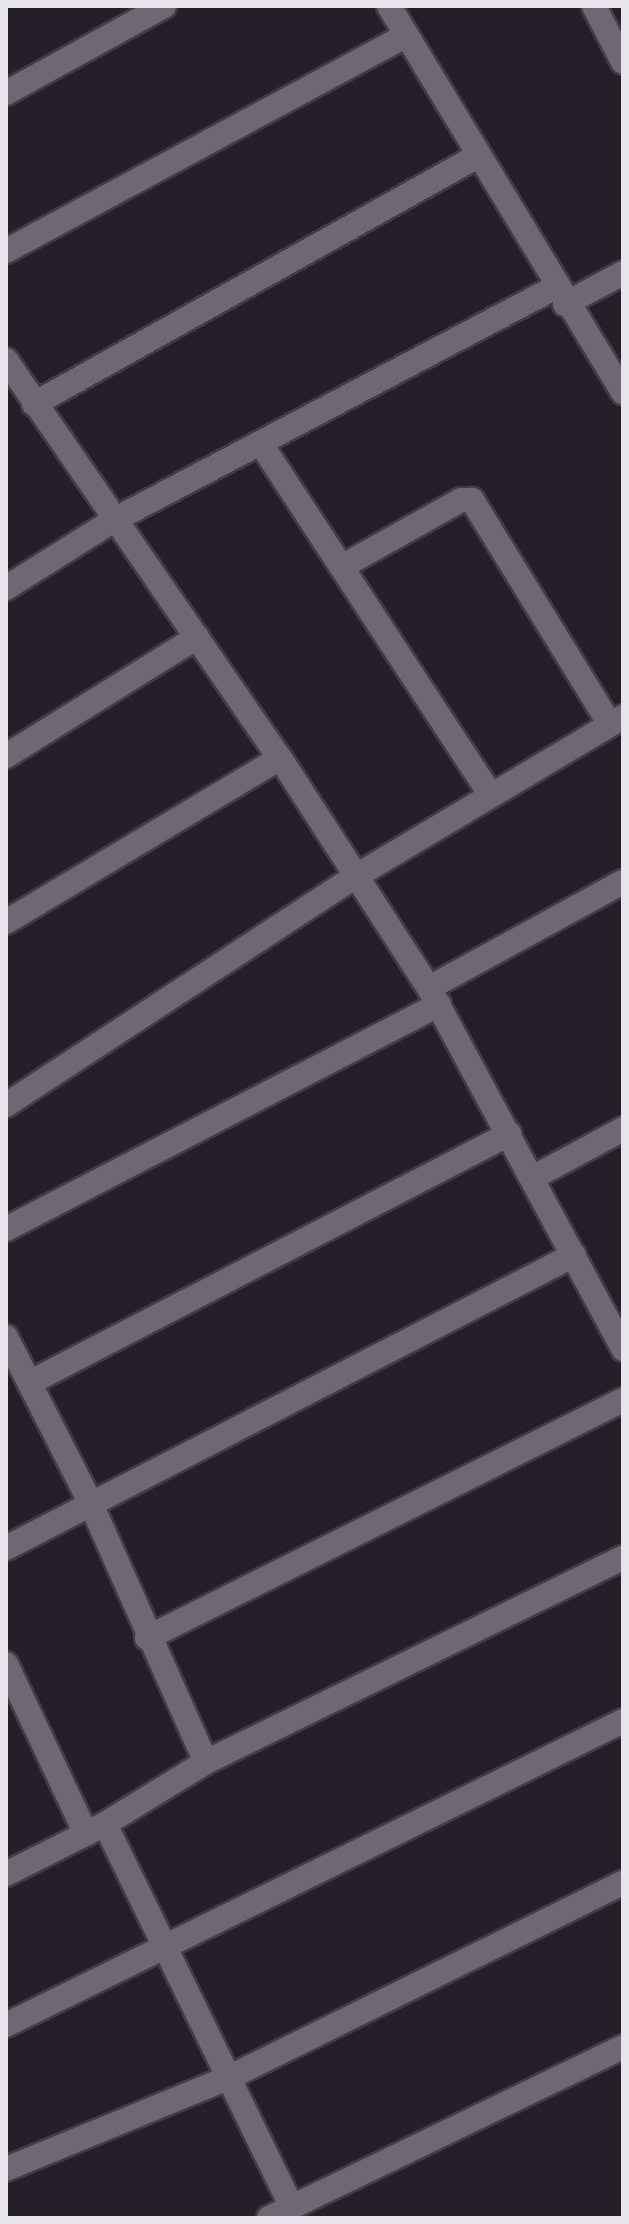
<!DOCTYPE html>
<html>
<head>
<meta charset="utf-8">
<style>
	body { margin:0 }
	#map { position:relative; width:629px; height:2224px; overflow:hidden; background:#241f28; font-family:"Libre Baskerville",serif }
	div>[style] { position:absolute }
	.roads { filter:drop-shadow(2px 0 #423d45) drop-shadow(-2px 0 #423d45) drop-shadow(0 2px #423d45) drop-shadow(0 -2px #423d45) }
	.street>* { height:24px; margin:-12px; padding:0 12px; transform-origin:12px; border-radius:12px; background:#6e6874 }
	span { translate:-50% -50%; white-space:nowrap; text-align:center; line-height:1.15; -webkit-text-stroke:7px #0c0a0e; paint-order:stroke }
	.frame { position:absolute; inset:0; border:8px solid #e8e4eb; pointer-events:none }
</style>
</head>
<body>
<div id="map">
	<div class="roads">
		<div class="street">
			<i style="left:389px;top:6px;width:452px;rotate:58.8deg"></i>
			<i style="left:594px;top:6px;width:63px;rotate:62.6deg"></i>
			<i style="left:6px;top:93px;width:180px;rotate:-28.8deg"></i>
			<i style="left:6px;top:251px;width:455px;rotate:-28.3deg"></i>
			<i style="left:565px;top:304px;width:66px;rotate:-28.1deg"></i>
			<i style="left:6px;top:360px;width:483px;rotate:55.5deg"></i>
			<i style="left:280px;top:758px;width:274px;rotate:57.1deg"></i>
			<i style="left:429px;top:988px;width:410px;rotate:61.7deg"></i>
			<i style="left:34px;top:404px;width:506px;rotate:-29.2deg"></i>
			<i style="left:261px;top:444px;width:417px;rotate:56.8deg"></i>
			<i style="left:343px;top:566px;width:135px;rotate:-29.2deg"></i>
			<i style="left:461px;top:500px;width:11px"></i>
			<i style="left:472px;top:500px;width:263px;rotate:58.4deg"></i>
			<i style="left:6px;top:588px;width:128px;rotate:-32.2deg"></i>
			<i style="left:114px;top:520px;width:500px;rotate:-27.8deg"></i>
			<i style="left:6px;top:756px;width:225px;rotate:-31.9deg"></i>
			<i style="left:6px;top:922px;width:319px;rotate:-30.9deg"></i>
			<i style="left:429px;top:988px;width:221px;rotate:-28.7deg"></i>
			<i style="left:6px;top:1105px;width:420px;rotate:-33.2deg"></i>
			<i style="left:358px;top:875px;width:309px;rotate:-30.8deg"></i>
			<i style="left:534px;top:1177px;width:101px;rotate:-28.3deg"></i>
			<i style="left:6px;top:1229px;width:488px;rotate:-27.4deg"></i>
			<i style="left:6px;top:1337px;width:187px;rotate:63deg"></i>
			<i style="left:91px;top:1504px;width:282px;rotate:66deg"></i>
			<i style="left:206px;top:1762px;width:119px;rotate:148.5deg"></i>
			<i style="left:105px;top:1824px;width:111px;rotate:153.2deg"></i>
			<i style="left:31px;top:1382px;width:539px;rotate:-27.42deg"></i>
			<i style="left:6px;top:1548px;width:639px;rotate:-27.29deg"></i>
			<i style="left:147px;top:1638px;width:532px;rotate:-26.57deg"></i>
			<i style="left:6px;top:1664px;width:188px;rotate:64.8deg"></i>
			<i style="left:206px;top:1762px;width:464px;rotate:-26.1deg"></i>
			<i style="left:105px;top:1824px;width:426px;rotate:64deg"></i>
			<i style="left:6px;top:2025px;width:688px;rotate:-26.23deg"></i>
			<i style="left:6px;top:2169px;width:240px;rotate:-22.3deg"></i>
			<i style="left:228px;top:2078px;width:441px;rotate:-26.3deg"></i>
			<i style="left:269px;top:2218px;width:393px;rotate:-25.8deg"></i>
		</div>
	</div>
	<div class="frame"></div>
</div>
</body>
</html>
